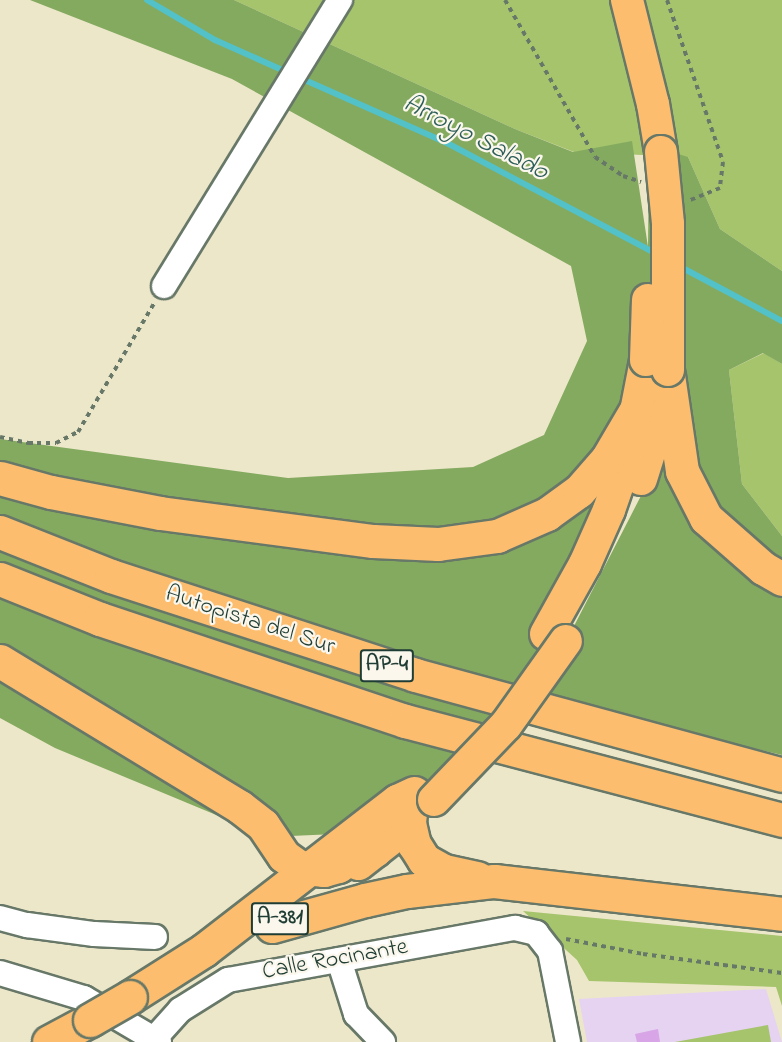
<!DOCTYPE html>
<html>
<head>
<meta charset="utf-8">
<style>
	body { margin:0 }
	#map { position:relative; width:782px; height:1042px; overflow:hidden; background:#ede7ca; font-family:"Indie Flower",sans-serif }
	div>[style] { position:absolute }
	.built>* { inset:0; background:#e5d3f1 }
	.green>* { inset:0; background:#a5c46c }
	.forest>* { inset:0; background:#84aa60 }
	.stream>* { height:6px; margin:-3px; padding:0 3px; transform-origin:3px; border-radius:3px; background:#53c1c8 }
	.building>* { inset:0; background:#d8a5e7 }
	.path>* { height:4px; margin-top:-2px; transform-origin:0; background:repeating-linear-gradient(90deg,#677868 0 4.5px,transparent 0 9px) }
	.roads { filter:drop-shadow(2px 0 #677868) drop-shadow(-2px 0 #677868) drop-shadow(0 2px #677868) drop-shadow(0 -2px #677868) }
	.minor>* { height:24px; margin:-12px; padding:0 12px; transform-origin:12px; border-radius:12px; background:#fff }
	.major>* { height:32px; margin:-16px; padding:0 16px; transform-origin:16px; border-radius:16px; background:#fcbd6f }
	.highway>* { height:33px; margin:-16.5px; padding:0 16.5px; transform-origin:16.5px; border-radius:16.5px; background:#fcbd6f }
	.bridges { filter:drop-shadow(2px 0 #677868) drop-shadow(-2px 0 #677868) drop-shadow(0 2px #677868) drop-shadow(0 -2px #677868) }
	.major-bridge>* { height:32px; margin:-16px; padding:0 16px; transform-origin:16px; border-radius:16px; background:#fcbd6f }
	.highway-bridge>* { height:33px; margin:-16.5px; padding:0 16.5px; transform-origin:16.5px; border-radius:16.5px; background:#fcbd6f }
	span { translate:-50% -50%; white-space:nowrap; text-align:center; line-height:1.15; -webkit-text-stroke:4.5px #fbf7ec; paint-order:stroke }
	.shield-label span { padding:2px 4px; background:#fbf7ec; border:2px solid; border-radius:4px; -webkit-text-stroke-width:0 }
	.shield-label { font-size:22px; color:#1f3d34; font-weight:700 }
	.street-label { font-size:24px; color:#1f3d34 }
	.water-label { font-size:26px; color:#2c5e59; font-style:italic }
</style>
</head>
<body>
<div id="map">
	<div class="built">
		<i style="clip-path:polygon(766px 989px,782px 1042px,587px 1042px,579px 999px)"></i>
	</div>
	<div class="green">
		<i style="clip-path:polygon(234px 0,782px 0,782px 271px,720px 229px,688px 157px,574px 152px,515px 129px)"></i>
		<i style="clip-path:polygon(764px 353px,782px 364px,782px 536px,742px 484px,729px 370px)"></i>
		<i style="clip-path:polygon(523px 911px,782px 936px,782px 1006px,776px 987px,589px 981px,577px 960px)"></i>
		<i style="clip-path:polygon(768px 1025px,771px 1042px,675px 1042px)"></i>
	</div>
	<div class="forest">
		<i style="clip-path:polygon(30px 0,234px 0,515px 129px,573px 152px,632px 141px,648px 247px,649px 145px,688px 157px,720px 229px,782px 271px,782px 364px,763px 353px,729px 370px,742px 484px,782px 536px,782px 755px,538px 696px,645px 488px,647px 450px,595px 583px,473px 736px,379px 832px,269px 837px,55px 748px,0 718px,0 439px,288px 478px,473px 467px,544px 435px,587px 341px,571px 266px,232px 79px)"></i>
	</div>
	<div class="stream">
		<i style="left:147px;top:0;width:79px;rotate:30.5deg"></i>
		<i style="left:215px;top:40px;width:81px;rotate:24deg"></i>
		<i style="left:298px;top:77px;width:163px;rotate:23.9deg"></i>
		<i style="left:447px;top:143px;width:241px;rotate:27.9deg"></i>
		<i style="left:677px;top:265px;width:119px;rotate:28.1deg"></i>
	</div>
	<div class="building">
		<i style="clip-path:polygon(658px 1029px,660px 1042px,637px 1042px,635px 1034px)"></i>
	</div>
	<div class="path">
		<i style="left:505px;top:0;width:181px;rotate:60.2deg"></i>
		<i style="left:595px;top:157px;width:34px;rotate:34deg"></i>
		<i style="left:623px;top:176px;width:19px;rotate:18deg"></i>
		<i style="left:667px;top:0;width:171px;rotate:70.9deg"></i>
		<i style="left:723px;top:162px;width:26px;rotate:97deg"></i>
		<i style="left:720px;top:188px;width:32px;rotate:158deg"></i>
		<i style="left:0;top:437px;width:29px;rotate:12deg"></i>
		<i style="left:28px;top:443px;width:28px"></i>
		<i style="left:56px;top:443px;width:25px;rotate:-27deg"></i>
		<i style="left:78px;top:432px;width:151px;rotate:-59.4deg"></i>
		<i style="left:566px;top:939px;width:78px;rotate:11deg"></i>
		<i style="left:643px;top:954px;width:140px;rotate:7.8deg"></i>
	</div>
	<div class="roads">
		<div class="minor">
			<i style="left:164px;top:286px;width:336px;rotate:-58.4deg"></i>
			<i style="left:0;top:918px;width:28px;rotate:15deg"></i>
			<i style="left:27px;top:925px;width:68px;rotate:7.7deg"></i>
			<i style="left:94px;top:934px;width:61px;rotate:2.8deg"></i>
			<i style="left:339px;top:960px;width:57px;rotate:72.5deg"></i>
			<i style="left:356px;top:1014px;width:39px;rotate:46deg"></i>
			<i style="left:0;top:973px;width:88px;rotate:16.6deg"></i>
			<i style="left:84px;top:998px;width:87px;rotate:30.4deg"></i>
			<i style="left:154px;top:1039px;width:39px;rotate:-48deg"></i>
			<i style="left:180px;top:1010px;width:57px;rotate:-32deg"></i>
			<i style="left:228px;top:980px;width:292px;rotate:-10.3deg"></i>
			<i style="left:515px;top:928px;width:22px;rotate:13deg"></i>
			<i style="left:536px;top:933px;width:23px;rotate:52deg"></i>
			<i style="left:550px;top:951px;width:93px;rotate:78.8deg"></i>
		</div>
		<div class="major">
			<i style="left:627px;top:0;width:107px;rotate:76deg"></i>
			<i style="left:653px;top:104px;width:49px;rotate:80.5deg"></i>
			<i style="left:641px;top:479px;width:50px;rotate:-72.6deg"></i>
			<i style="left:656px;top:431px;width:53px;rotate:-78.1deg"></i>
			<i style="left:546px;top:634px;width:80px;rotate:-60.9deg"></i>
			<i style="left:585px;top:564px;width:59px;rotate:-66deg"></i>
			<i style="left:609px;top:510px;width:55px;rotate:-70.9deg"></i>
			<i style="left:627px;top:458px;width:100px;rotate:-79deg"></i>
		</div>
		<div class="highway">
			<i style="left:668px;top:375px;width:97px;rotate:81.7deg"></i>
			<i style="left:682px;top:471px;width:53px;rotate:62.9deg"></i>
			<i style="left:706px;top:518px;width:76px;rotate:41.3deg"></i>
			<i style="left:763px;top:568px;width:22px;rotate:30deg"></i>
			<i style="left:0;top:478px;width:53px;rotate:15.4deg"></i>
			<i style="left:51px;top:492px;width:111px;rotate:10.9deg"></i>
			<i style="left:160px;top:513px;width:215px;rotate:7.5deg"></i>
			<i style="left:373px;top:541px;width:65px;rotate:2.6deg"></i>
			<i style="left:438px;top:544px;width:60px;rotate:-7.7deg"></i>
			<i style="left:497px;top:536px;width:55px;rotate:-23.7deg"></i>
			<i style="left:547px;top:514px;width:39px;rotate:-36deg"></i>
			<i style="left:579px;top:491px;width:43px;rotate:-48.8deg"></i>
			<i style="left:607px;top:459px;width:59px;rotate:-59.5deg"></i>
			<i style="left:0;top:532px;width:119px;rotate:21.6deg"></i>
			<i style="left:111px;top:576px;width:320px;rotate:18deg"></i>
			<i style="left:415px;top:675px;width:380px;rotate:15.2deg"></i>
			<i style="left:0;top:579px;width:108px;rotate:21.8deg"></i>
			<i style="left:100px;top:619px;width:322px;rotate:18.5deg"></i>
			<i style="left:405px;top:721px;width:390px;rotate:14.7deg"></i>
			<i style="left:0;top:661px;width:281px;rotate:31.3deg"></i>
			<i style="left:240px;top:807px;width:29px;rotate:38deg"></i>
			<i style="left:263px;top:825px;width:37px;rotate:56deg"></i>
			<i style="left:284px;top:856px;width:19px;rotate:36deg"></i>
			<i style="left:299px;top:867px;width:25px;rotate:7deg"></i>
			<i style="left:324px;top:870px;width:15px;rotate:-16deg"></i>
			<i style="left:338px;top:866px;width:23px;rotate:-34deg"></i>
			<i style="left:357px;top:853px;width:18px;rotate:-9deg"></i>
			<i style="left:411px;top:803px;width:20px;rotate:96deg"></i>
			<i style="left:409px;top:823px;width:22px;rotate:77deg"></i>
			<i style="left:414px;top:844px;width:19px;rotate:58deg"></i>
			<i style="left:424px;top:860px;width:23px;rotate:29deg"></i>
			<i style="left:444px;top:871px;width:34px;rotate:12deg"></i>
			<i style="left:358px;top:863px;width:65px;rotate:-38.1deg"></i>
			<i style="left:272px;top:926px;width:97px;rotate:-15.6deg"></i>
			<i style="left:365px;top:900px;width:43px;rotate:-12.1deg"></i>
			<i style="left:407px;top:891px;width:88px;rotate:-6.6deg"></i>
			<i style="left:494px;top:881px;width:290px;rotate:6.5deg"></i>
			<i style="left:130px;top:997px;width:88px;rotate:-32.4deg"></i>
			<i style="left:204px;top:950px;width:244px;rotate:-37.7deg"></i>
			<i style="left:397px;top:801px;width:19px;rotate:-25deg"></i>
			<i style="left:49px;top:1042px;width:47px;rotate:-28.2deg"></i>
		</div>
	</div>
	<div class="bridges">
		<div class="major-bridge">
			<i style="left:661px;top:152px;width:72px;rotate:84.4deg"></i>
			<i style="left:668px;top:224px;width:146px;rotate:90deg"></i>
			<i style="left:646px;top:360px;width:60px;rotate:-88.1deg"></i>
			<i style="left:434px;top:800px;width:104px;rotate:-46.2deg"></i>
			<i style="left:506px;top:725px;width:103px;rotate:-54.5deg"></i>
		</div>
		<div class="highway-bridge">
			<i style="left:90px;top:1020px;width:46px;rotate:-29.9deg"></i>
		</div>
	</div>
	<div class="shield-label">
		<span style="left:387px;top:666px">AP-4</span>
		<span style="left:280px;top:919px">A-381</span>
	</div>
	<div class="street-label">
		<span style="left:250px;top:621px;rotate:18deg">Autopista del Sur</span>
		<span style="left:335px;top:960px;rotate:-10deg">Calle Rocinante</span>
	</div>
	<div class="water-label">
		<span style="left:475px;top:139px;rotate:27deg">Arroyo Salado</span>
	</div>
</div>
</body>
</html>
